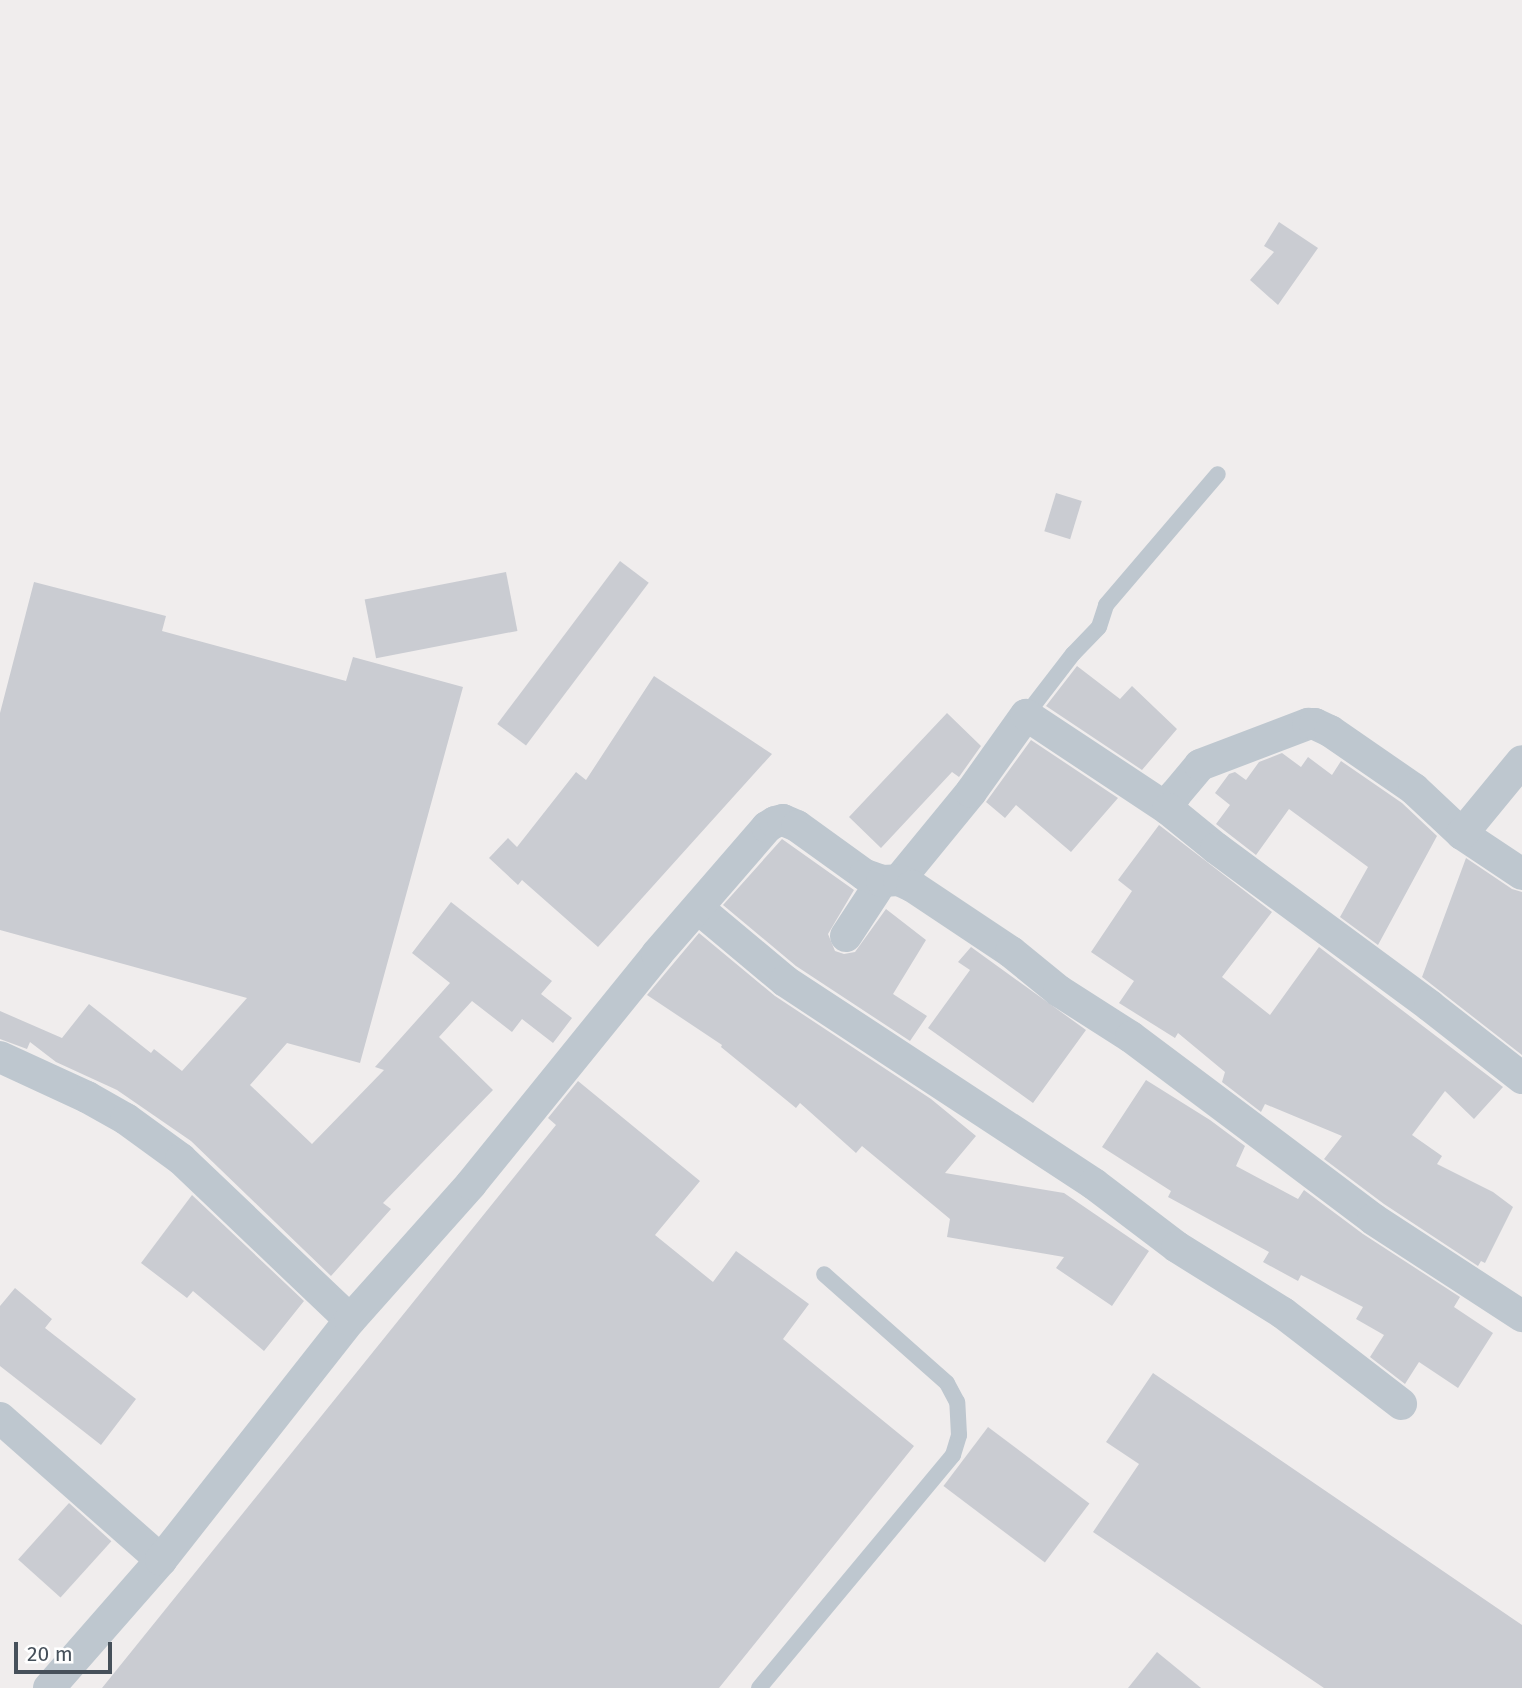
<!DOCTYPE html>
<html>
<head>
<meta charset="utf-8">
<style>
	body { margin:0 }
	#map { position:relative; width:1522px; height:1688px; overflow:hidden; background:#f0eded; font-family:"Fira Sans",sans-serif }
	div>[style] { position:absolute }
	.building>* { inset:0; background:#caccd2; transform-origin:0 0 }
	.service>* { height:16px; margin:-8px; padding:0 8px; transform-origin:8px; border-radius:8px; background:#bec7cf }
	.minor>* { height:32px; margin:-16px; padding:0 16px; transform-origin:16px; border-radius:16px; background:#bec7cf }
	span { translate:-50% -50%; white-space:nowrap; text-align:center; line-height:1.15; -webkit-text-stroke:5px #fff; paint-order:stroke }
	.scale { position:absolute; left:14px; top:1642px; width:98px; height:32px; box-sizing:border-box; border:4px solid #46505a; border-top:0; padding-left:9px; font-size:21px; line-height:24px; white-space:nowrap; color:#46505a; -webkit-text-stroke:5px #fff; paint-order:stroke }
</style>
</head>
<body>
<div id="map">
	<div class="building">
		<i style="clip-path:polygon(1279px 222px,1318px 248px,1278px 305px,1250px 280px,1274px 252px,1264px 246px)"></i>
		<i style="left:1056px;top:493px;width:27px;height:40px;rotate:17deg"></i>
		<i style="left:620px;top:561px;width:36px;height:204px;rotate:37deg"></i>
		<i style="left:506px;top:572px;width:60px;height:144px;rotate:79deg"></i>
		<i style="clip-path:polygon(34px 582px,166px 616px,162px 631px,346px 681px,353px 657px,463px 687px,360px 1063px,287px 1043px,250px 1085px,312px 1144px,384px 1070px,375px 1067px,450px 983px,412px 953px,451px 902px,552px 981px,541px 994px,572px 1018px,553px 1043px,522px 1019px,512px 1032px,472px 1001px,439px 1037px,493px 1090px,383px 1203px,391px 1209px,331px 1276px,191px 1141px,117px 1090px,56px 1062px,30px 1042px,27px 1049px,0 1039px,0 1011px,62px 1038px,89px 1004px,151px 1053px,154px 1049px,182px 1071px,247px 998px,0 930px,0 713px)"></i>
		<i style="clip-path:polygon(1077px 666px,1120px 699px,1132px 686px,1177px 729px,1142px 770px,1046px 706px)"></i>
		<i style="clip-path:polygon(654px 676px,772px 754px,598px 947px,522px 880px,518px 885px,489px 858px,508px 838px,517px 847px,576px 772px,586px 780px)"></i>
		<i style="clip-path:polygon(947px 713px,981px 746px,959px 777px,952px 772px,881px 848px,849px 817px)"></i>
		<i style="clip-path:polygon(1031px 740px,1118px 798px,1071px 852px,1016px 805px,1005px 818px,986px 802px)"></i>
		<i style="clip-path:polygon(1282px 753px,1301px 767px,1308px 757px,1332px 775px,1341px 761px,1402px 803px,1437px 836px,1378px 945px,1340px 917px,1368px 867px,1289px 809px,1256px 855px,1216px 824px,1230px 805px,1215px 793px,1229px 774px,1235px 772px,1246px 780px,1259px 762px)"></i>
		<i style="clip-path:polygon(1159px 825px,1272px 912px,1222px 977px,1270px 1015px,1319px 947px,1503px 1087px,1474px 1119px,1445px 1091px,1412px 1135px,1442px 1156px,1437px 1164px,1493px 1192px,1513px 1207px,1485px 1263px,1481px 1261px,1478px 1266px,1384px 1204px,1324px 1159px,1342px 1136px,1265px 1104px,1261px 1112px,1222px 1082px,1225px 1072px,1178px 1033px,1175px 1038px,1119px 1003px,1134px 981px,1091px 952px,1132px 891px,1118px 880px)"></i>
		<i style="clip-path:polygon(782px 839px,854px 890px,828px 934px,835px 951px,844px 954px,855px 952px,886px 909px,926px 940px,893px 994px,927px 1016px,910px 1041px,796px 966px,723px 905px)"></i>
		<i style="clip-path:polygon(1466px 858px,1512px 889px,1522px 892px,1522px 1055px,1422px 977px)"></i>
		<i style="clip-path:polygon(699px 933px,775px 996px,931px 1099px,976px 1136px,945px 1173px,1064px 1193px,1149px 1251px,1112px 1306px,1056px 1268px,1064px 1257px,947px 1237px,950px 1219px,862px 1146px,856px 1153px,800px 1103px,796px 1108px,721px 1047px,722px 1045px,647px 995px)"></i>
		<i style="clip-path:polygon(971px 947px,1086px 1030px,1033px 1103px,928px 1028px,970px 970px,958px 962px)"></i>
		<i style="clip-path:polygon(1146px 1080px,1210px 1120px,1245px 1146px,1236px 1166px,1298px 1199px,1304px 1190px,1363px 1234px,1460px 1297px,1454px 1307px,1493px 1333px,1458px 1388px,1419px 1362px,1405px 1384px,1370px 1357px,1384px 1335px,1356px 1319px,1363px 1307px,1301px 1275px,1298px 1281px,1263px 1262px,1269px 1252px,1168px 1197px,1171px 1191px,1102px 1147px)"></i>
		<i style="clip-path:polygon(578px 1081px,700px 1181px,655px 1235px,713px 1282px,736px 1251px,809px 1304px,783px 1339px,914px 1446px,719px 1688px,102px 1688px,556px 1125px,548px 1118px)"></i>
		<i style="clip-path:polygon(192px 1195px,304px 1301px,264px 1351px,193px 1291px,187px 1298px,141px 1263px)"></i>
		<i style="clip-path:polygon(15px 1288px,52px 1319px,45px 1328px,136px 1399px,101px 1445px,0 1366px,0 1306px)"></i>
		<i style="clip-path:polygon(1153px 1373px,1522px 1625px,1522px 1688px,1324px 1688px,1093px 1532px,1139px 1464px,1106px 1442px)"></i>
		<i style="left:988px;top:1427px;width:127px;height:74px;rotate:37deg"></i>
		<i style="left:69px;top:1503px;width:57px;height:76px;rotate:42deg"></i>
		<i style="clip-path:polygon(1157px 1652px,1201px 1688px,1128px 1688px)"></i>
	</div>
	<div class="service">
		<i style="left:1026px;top:715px;width:77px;rotate:-52.4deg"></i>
		<i style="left:1073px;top:654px;width:37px;rotate:-46deg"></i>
		<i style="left:1099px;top:627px;width:23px;rotate:-72deg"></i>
		<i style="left:1106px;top:605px;width:172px;rotate:-49.5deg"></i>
		<i style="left:759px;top:1688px;width:303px;rotate:-50.2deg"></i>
		<i style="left:953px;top:1455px;width:21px;rotate:-73deg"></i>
		<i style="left:959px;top:1435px;width:33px;rotate:-93deg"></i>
		<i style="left:957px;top:1402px;width:21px;rotate:-118deg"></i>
		<i style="left:947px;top:1383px;width:164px;rotate:-138.5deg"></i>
	</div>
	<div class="minor">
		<i style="left:1168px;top:809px;width:16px;rotate:-63deg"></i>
		<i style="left:1175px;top:795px;width:39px;rotate:-50deg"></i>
		<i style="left:1200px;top:765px;width:116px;rotate:-20.8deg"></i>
		<i style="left:1308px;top:724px;width:7px"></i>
		<i style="left:1315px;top:724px;width:17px;rotate:25deg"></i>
		<i style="left:1330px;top:731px;width:102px;rotate:34.6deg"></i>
		<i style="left:1414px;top:789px;width:66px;rotate:43.2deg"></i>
		<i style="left:1462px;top:834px;width:72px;rotate:33.7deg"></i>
		<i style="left:1462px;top:834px;width:94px;rotate:-50.6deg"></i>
		<i style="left:899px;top:880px;width:114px;rotate:-50.7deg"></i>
		<i style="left:971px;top:792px;width:95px;rotate:-54.5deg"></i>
		<i style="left:1026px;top:715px;width:170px;rotate:33.5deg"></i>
		<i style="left:1168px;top:809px;width:62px;rotate:39.1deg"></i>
		<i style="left:1216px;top:848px;width:266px;rotate:36.4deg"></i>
		<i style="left:1430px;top:1006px;width:117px;rotate:38deg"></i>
		<i style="left:699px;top:909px;width:112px;rotate:39.9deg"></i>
		<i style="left:785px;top:981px;width:370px;rotate:33.3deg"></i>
		<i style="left:1094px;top:1184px;width:104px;rotate:37.2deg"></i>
		<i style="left:1177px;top:1247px;width:125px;rotate:31.9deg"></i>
		<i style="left:1283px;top:1313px;width:149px;rotate:37.6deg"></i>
		<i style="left:846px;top:936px;width:66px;rotate:-56.8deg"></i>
		<i style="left:0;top:1057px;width:96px;rotate:24.7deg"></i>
		<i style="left:87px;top:1097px;width:45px;rotate:29.4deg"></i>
		<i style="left:126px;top:1119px;width:68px;rotate:36deg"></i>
		<i style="left:181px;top:1159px;width:233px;rotate:43.6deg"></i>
		<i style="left:0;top:1418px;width:215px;rotate:41.4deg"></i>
		<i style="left:49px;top:1688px;width:170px;rotate:-48.8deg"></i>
		<i style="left:161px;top:1560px;width:305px;rotate:-51.8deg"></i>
		<i style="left:350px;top:1320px;width:182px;rotate:-48.3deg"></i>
		<i style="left:471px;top:1184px;width:296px;rotate:-51deg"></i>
		<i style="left:657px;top:954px;width:168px;rotate:-49.1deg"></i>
		<i style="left:767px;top:827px;width:9px;rotate:-32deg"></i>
		<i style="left:775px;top:822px;width:8px;rotate:-14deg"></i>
		<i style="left:783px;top:820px;width:15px;rotate:23deg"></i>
		<i style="left:797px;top:826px;width:84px;rotate:35.8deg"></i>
		<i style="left:865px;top:875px;width:18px;rotate:19deg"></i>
		<i style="left:882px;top:881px;width:17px;rotate:-3deg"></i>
		<i style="left:899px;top:880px;width:14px;rotate:25deg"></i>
		<i style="left:912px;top:886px;width:119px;rotate:33.7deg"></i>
		<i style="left:1011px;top:952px;width:62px;rotate:39.1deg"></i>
		<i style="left:1059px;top:991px;width:85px;rotate:32.6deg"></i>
		<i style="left:1131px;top:1037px;width:303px;rotate:36.9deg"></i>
		<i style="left:1373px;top:1219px;width:178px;rotate:33.1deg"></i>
	</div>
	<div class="scale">20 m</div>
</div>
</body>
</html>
